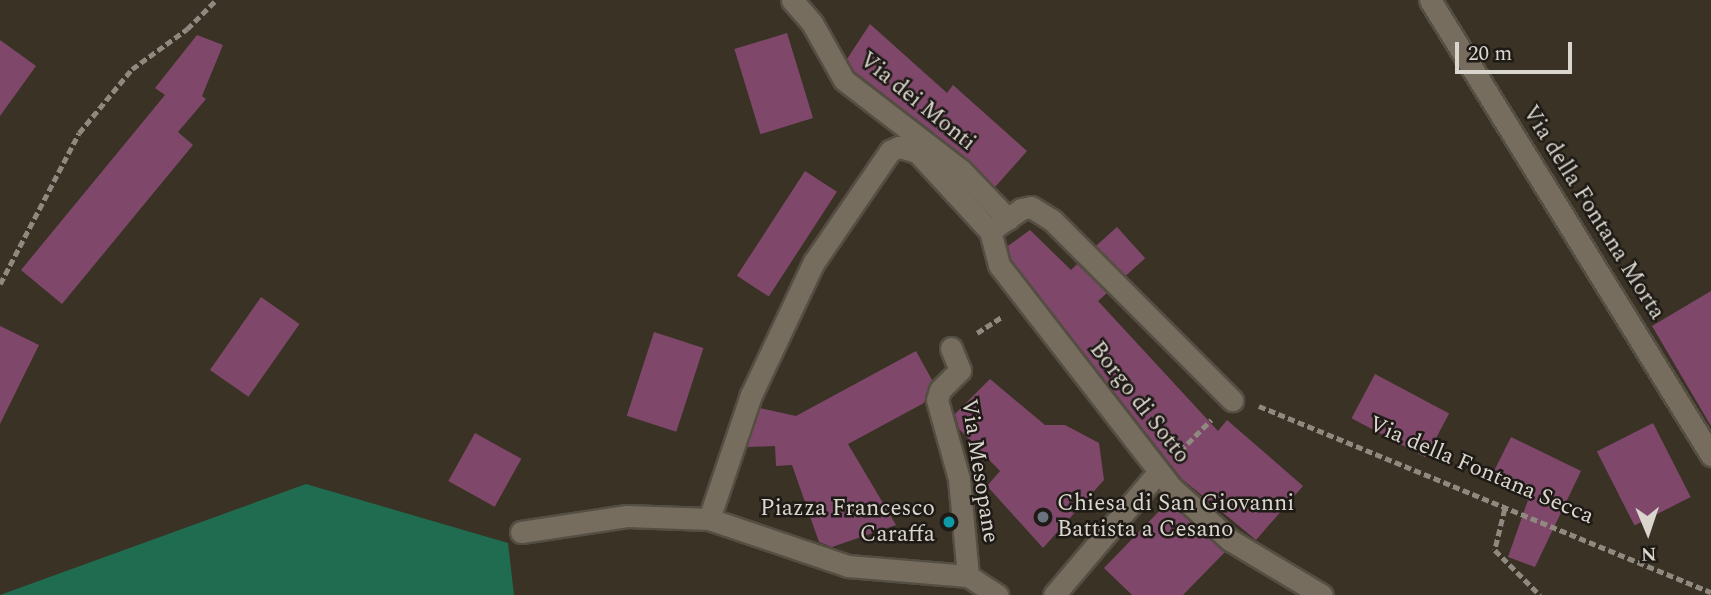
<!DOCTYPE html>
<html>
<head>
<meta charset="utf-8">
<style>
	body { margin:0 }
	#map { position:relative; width:1711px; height:595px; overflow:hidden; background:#3a3225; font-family:Spectral,serif }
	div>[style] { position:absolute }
	.forest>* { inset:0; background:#1f6c50 }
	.building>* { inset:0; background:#7f486a; transform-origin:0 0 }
	.path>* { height:4.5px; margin-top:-2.25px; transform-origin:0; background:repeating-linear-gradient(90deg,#8f897f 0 7px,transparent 0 10.5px) }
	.roads { filter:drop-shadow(2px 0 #554e43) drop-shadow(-2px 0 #554e43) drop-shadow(0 2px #554e43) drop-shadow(0 -2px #554e43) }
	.minor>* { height:21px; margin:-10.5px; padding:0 10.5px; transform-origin:10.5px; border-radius:10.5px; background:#766d5f }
	.dots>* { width:19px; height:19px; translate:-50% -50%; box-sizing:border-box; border:4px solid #1e1a15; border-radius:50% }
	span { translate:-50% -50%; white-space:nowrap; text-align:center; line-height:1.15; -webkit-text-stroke:5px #1e1a15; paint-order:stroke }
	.street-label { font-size:23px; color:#dad5cd }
	.poi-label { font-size:23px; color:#dad5cd }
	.left { translate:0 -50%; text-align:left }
	.right { translate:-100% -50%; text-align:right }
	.north { position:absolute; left:1613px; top:497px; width:70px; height:70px; -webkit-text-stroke:5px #1e1a15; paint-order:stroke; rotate:178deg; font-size:19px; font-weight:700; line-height:28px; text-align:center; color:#dad5cd }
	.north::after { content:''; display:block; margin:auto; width:24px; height:32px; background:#dad5cd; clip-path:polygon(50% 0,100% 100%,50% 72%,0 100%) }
	.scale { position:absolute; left:1455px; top:42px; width:117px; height:32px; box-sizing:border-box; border:4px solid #dad5cd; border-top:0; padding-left:9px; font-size:21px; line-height:24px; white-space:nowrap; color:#dad5cd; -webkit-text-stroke:5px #1e1a15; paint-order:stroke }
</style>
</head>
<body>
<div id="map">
	<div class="forest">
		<i style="clip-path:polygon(306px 484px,508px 543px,514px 595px,0 595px)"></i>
	</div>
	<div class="building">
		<i style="clip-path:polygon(870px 24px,947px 93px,953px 85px,1027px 151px,995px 187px,969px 160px,854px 71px,847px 59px)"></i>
		<i style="left:787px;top:33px;width:89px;height:55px;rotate:73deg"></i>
		<i style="clip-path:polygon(197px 35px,223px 45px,202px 96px,206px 99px,178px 132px,193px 145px,62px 304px,21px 270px,165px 95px,155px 88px)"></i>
		<i style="clip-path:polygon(0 40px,36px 66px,0 116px)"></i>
		<i style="left:805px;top:171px;width:38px;height:125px;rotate:33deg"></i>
		<i style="left:1117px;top:227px;width:42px;height:28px;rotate:48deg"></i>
		<i style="clip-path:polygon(1030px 230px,1071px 270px,1077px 264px,1107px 293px,1098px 301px,1218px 431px,1227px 420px,1303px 486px,1256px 540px,1182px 479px,1011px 259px,1008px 246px)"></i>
		<i style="clip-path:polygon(1711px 291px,1711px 426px,1652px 326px)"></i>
		<i style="left:261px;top:297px;width:47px;height:89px;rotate:35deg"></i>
		<i style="clip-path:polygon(0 326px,39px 345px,0 424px)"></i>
		<i style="left:654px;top:332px;width:52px;height:88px;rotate:18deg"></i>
		<i style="clip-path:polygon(916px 351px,932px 380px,924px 403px,848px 444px,896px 525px,832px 547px,819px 542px,792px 465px,776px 466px,775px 446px,747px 447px,760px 408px,796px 416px)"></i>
		<i style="left:1375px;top:374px;width:84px;height:50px;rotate:28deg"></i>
		<i style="clip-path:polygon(990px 379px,1045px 425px,1065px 425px,1099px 443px,1104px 480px,1043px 548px,987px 486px,1000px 471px,959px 429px,955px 414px)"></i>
		<i style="left:1653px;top:423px;width:83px;height:63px;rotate:63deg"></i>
		<i style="left:475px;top:433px;width:53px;height:55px;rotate:29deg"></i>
		<i style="clip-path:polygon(1511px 437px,1581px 471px,1535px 567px,1508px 557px,1528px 500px,1489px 481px)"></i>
		<i style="clip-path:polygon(1168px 502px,1225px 552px,1183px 595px,1132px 595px,1104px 568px)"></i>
	</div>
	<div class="path">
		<i style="left:0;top:284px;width:170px;rotate:-62.4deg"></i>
		<i style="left:79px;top:133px;width:83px;rotate:-50.4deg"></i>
		<i style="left:132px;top:69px;width:68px;rotate:-36deg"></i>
		<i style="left:187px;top:29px;width:41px;rotate:-45deg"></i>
		<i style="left:977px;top:333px;width:30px;rotate:-33deg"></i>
		<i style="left:1259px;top:406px;width:489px;rotate:22.4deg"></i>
		<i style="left:1180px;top:451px;width:44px;rotate:-45deg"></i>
		<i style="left:1505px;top:509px;width:42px;rotate:103.7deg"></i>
		<i style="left:1495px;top:550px;width:64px;rotate:45deg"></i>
	</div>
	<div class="roads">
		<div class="minor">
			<i style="left:792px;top:0;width:30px;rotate:49deg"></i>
			<i style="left:812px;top:23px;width:65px;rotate:60.7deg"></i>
			<i style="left:844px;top:80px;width:148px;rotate:37.6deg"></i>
			<i style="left:961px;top:170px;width:68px;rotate:46.2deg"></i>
			<i style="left:1430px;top:0;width:535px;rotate:58.3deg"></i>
			<i style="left:990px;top:231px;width:35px;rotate:75deg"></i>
			<i style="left:999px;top:265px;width:282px;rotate:52.2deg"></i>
			<i style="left:1172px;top:488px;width:78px;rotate:41.9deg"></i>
			<i style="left:1230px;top:540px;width:107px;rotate:30.9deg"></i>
			<i style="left:990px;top:231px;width:38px;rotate:-35deg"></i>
			<i style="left:1021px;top:209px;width:10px;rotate:-11deg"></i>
			<i style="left:1031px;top:207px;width:25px;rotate:32deg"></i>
			<i style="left:1052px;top:220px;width:255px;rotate:45deg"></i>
			<i style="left:951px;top:348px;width:24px;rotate:68deg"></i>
			<i style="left:960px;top:370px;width:28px;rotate:135deg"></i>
			<i style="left:940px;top:390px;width:10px;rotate:107deg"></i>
			<i style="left:937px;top:400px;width:82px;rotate:74.4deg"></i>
			<i style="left:959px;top:479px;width:97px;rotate:84.7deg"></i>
			<i style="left:709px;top:519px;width:131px;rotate:-71.3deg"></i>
			<i style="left:751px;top:395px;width:147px;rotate:-64.7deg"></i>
			<i style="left:814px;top:262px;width:135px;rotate:-55.6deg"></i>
			<i style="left:890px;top:151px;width:10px;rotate:-24deg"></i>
			<i style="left:899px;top:147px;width:19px;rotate:16deg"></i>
			<i style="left:917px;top:152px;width:108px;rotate:47.3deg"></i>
			<i style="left:521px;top:532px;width:107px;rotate:-8.6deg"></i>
			<i style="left:627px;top:516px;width:82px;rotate:2.1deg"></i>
			<i style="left:709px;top:519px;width:147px;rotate:18.7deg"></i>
			<i style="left:848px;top:566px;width:120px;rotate:4.8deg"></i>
			<i style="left:968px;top:576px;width:35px;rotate:33deg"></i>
			<i style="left:1054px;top:595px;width:162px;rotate:-49.7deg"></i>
		</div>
	</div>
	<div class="dots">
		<i style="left:1043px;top:517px;background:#6b7280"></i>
		<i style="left:949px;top:522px;background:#0f9aa8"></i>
	</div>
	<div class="street-label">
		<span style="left:917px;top:102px;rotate:39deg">Via dei Monti</span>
		<span style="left:1593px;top:213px;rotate:58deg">Via della Fontana Morta</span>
		<span style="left:1139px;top:403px;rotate:52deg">Borgo di Sotto</span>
		<span style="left:979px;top:471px;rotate:81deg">Via Mesopane</span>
		<span style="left:1481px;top:471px;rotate:23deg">Via della Fontana Secca</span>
	</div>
	<div class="poi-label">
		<span class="left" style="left:1057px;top:517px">Chiesa di San Giovanni<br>Battista a Cesano</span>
		<span class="right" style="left:935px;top:522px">Piazza Francesco<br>Caraffa</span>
	</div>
	<div class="north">N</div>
	<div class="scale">20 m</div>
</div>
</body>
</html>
